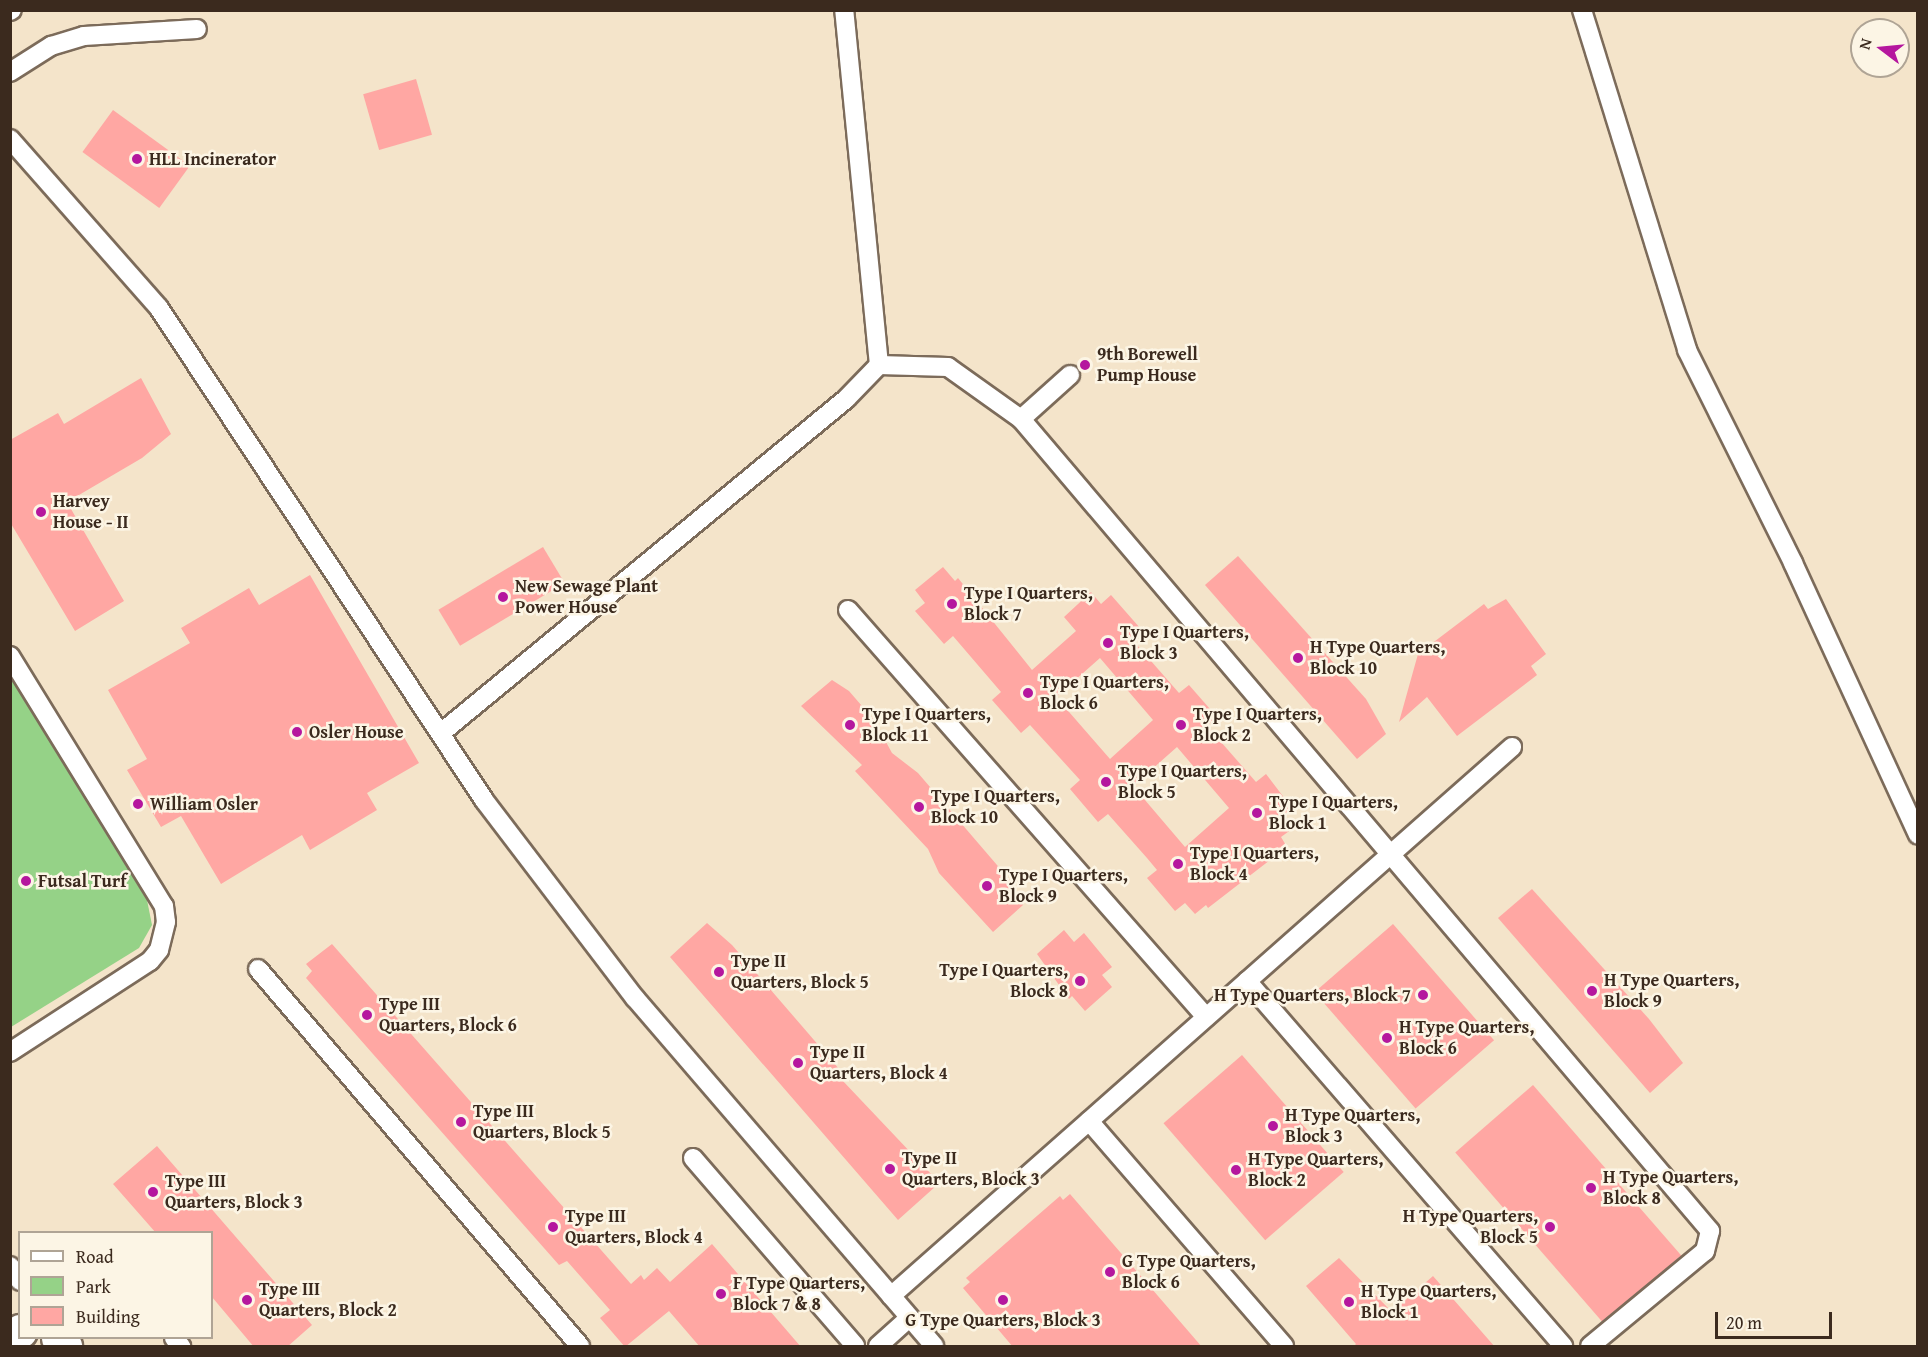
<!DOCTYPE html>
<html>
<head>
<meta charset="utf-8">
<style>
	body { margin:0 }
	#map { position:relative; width:1928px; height:1357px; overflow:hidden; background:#f4e4ca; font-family:"Gentium Book Plus",serif }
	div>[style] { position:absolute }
	.green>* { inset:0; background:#95d287 }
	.building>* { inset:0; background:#ffa7a3; transform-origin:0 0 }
	.roads { filter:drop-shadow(2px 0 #7c6b5a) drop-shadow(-2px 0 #7c6b5a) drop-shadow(0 2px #7c6b5a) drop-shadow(0 -2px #7c6b5a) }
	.lane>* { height:18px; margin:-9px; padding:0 9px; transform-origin:9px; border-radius:9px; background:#fff }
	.street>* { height:33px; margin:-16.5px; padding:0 16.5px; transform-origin:16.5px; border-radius:16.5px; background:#fff }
	.dots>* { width:16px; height:16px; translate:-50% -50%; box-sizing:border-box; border:3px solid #fcf5e5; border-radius:50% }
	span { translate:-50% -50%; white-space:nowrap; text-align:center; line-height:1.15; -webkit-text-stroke:5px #fcf5e5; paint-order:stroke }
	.poi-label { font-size:18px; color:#3b2a1e; font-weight:700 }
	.left { translate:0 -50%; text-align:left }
	.right { translate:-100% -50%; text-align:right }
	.frame { position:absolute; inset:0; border:12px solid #3b2a1e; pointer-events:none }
	.legend { position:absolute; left:18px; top:1231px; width:195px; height:108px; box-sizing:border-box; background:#fcf5e5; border:2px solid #afa495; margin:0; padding:8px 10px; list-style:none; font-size:18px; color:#3b2a1e }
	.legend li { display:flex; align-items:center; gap:12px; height:30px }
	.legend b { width:30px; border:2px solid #afa495 }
	.north { position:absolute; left:1850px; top:18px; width:60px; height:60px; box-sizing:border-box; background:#fcf5e5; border:2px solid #afa495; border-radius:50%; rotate:286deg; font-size:16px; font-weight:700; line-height:24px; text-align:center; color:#3b2a1e }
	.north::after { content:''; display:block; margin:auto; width:21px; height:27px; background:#b5179e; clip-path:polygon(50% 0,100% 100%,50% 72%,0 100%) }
	.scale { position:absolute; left:1715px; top:1312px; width:117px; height:27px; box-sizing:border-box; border:3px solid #3b2a1e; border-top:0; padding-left:8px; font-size:18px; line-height:21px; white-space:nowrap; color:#3b2a1e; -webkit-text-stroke:4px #fcf5e5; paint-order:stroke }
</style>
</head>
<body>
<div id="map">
	<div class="green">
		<i style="clip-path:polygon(10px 677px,147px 900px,152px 925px,139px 948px,11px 1027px)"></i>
	</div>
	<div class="building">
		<i style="left:416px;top:79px;width:58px;height:55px;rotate:74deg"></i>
		<i style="left:113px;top:110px;width:95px;height:52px;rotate:36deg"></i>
		<i style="clip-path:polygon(141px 378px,171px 434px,142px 458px,67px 502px,124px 601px,75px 631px,10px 522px,10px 440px,58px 413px,64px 424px)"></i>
		<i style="left:543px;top:547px;width:42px;height:122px;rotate:59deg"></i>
		<i style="clip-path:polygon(1238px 556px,1366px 699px,1386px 734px,1357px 759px,1205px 585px)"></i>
		<i style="clip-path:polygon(evenodd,943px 567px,955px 581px,958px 578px,1032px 670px,1076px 631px,1064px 617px,1091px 592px,1101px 604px,1111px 595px,1140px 628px,1130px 637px,1179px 693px,1189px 685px,1217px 717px,1207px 726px,1256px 782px,1266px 774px,1292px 808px,1282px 816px,1292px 829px,1281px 837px,1287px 847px,1208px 908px,1206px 905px,1195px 914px,1185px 903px,1175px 911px,1147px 878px,1157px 870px,1147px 858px,1108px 814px,1098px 822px,1070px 789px,1080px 780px,1030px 725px,1021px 733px,992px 700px,1001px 692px,953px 636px,944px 644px,915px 611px,925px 603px,915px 590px,943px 567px,1100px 658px,1153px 720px,1110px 759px,1056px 697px,1100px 658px,943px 567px,1177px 747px,1229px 808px,1185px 847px,1133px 786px,1177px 747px)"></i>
		<i style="clip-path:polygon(310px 575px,419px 763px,367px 793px,377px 810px,310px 850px,302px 835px,221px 884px,181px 816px,161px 827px,127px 770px,147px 759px,108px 690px,190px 643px,181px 628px,249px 588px,259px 605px)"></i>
		<i style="clip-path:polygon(1506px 599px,1546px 654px,1531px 666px,1537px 675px,1457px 736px,1427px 697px,1399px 722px,1418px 654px,1484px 604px,1488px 609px)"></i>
		<i style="clip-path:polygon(832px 680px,849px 691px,874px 720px,892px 753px,918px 773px,1015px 886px,1010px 890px,1023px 905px,993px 932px,939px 873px,928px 849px,855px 771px,862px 765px,801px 706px)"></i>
		<i style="clip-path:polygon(1532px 889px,1649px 1019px,1683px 1063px,1650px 1093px,1498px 918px)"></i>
		<i style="clip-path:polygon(707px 923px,732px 945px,839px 1069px,836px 1071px,842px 1080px,932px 1175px,929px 1178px,936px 1186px,898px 1220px,670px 957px)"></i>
		<i style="left:1393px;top:924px;width:154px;height:104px;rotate:49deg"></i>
		<i style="clip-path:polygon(1064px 930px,1074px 942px,1084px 933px,1112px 967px,1102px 975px,1112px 987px,1085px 1011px,1072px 996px,1069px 999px,1037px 954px)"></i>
		<i style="clip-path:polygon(332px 944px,631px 1284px,641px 1275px,644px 1280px,657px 1268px,670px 1282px,712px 1244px,801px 1347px,700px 1347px,669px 1311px,625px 1347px,600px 1318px,610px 1310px,567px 1261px,559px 1265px,306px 978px,312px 971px,306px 964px)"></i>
		<i style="left:1242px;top:1055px;width:155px;height:104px;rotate:49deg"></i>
		<i style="left:1533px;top:1085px;width:226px;height:103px;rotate:49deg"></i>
		<i style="clip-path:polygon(157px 1146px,312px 1325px,287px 1347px,254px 1347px,212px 1297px,212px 1233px,156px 1233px,113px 1184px)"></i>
		<i style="clip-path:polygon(1070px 1194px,1202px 1347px,1013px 1347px,963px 1288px,970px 1282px,966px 1278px,1030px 1222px,1060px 1196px,1063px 1200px)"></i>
		<i style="clip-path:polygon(1339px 1258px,1392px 1312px,1433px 1276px,1495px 1347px,1353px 1347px,1356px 1344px,1306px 1286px)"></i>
	</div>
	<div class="roads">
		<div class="lane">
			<i style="left:1582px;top:10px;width:356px;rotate:72.8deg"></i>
			<i style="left:1687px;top:350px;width:238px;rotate:63.5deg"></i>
			<i style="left:1793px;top:563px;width:299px;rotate:65.3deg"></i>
			<i style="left:10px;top:11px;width:2px;rotate:-27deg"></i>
			<i style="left:10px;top:72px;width:49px;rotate:-32.4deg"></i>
			<i style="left:51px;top:46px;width:34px;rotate:-17deg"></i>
			<i style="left:84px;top:36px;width:113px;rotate:-3.5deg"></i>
			<i style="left:10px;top:139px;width:225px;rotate:48.6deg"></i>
			<i style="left:159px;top:308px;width:590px;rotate:56.55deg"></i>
			<i style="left:484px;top:800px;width:249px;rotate:52.7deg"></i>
			<i style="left:635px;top:998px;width:459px;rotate:49.3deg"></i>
			<i style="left:879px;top:365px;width:69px;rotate:1.7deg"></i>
			<i style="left:948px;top:367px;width:90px;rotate:35.5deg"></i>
			<i style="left:1021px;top:419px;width:1065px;rotate:49.68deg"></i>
			<i style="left:1710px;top:1231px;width:21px;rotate:104deg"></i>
			<i style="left:1705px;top:1251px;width:149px;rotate:140.4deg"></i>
			<i style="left:1021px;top:419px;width:66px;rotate:-41.9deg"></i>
			<i style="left:848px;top:610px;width:542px;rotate:48.66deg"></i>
			<i style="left:10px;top:656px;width:294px;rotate:58.4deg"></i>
			<i style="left:164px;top:906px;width:16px;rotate:83deg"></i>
			<i style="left:166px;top:922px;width:29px;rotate:104deg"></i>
			<i style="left:159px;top:950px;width:14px;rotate:129deg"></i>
			<i style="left:150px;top:961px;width:167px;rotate:147deg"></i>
			<i style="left:441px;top:733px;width:525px;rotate:-39.51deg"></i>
			<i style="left:846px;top:399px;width:47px;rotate:-45.9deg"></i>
			<i style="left:879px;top:365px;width:357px;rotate:-95.6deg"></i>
			<i style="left:258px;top:969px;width:496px;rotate:49.5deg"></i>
			<i style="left:1247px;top:981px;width:483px;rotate:49.1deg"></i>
			<i style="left:1089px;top:1121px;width:298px;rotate:49.1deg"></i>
			<i style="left:693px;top:1158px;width:248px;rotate:49.2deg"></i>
			<i style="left:10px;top:1266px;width:18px;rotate:56deg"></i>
			<i style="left:891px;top:1296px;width:829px;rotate:-41.48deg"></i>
			<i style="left:174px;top:1338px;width:11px;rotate:49deg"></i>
			<i style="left:878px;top:1346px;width:42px;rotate:-42.1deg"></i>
		</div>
		<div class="street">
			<i style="left:10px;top:1337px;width:12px;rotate:-31deg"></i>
			<i style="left:58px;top:1338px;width:11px;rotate:49deg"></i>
		</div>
	</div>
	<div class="dots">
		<i style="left:137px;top:159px;background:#b5179e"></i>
		<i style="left:1085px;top:365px;background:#b5179e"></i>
		<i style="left:41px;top:512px;background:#b5179e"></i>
		<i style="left:503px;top:597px;background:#b5179e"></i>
		<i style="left:952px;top:604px;background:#b5179e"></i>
		<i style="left:1108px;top:643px;background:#b5179e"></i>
		<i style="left:1298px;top:658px;background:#b5179e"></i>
		<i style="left:1028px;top:693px;background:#b5179e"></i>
		<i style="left:850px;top:725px;background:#b5179e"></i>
		<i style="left:1181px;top:725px;background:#b5179e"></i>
		<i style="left:297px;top:732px;background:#b5179e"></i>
		<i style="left:1106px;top:782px;background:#b5179e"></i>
		<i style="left:138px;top:804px;background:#b5179e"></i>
		<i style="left:919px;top:807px;background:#b5179e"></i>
		<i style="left:1257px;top:813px;background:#b5179e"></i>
		<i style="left:1178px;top:864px;background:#b5179e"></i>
		<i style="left:26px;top:881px;background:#b5179e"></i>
		<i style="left:987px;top:886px;background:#b5179e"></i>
		<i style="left:719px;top:972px;background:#b5179e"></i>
		<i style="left:1080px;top:981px;background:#b5179e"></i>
		<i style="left:1592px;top:991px;background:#b5179e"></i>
		<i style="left:1423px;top:995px;background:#b5179e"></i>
		<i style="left:367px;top:1015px;background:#b5179e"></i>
		<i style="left:1387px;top:1038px;background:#b5179e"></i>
		<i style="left:798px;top:1063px;background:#b5179e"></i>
		<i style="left:461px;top:1122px;background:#b5179e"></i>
		<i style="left:1273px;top:1126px;background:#b5179e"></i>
		<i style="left:890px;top:1169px;background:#b5179e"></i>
		<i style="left:1236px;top:1170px;background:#b5179e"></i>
		<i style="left:1591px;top:1188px;background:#b5179e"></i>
		<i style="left:153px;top:1192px;background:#b5179e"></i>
		<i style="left:553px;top:1227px;background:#b5179e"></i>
		<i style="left:1550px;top:1227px;background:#b5179e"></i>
		<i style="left:1110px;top:1272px;background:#b5179e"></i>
		<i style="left:721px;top:1294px;background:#b5179e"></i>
		<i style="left:247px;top:1300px;background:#b5179e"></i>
		<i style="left:1003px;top:1300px;background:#b5179e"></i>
		<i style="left:1349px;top:1302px;background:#b5179e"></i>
	</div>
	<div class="poi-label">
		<span class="left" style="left:149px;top:159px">HLL Incinerator</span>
		<span class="left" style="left:1097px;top:365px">9th Borewell<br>Pump House</span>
		<span class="left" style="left:53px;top:512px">Harvey<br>House - II</span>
		<span class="left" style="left:515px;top:597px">New Sewage Plant<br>Power House</span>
		<span class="left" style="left:964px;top:604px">Type I Quarters,<br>Block 7</span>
		<span class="left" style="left:1120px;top:643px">Type I Quarters,<br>Block 3</span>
		<span class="left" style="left:1310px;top:658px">H Type Quarters,<br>Block 10</span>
		<span class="left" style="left:1040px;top:693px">Type I Quarters,<br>Block 6</span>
		<span class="left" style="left:862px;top:725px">Type I Quarters,<br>Block 11</span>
		<span class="left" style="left:1193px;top:725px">Type I Quarters,<br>Block 2</span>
		<span class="left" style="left:309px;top:732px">Osler House</span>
		<span class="left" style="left:1118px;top:782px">Type I Quarters,<br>Block 5</span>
		<span class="left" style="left:931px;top:807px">Type I Quarters,<br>Block 10</span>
		<span class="left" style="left:1269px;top:813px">Type I Quarters,<br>Block 1</span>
		<span class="left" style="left:150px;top:804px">William Osler</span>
		<span class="left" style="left:1190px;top:864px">Type I Quarters,<br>Block 4</span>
		<span class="left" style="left:999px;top:886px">Type I Quarters,<br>Block 9</span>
		<span class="left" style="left:38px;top:881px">Futsal Turf</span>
		<span class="left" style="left:731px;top:972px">Type II<br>Quarters, Block 5</span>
		<span class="right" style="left:1068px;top:981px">Type I Quarters,<br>Block 8</span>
		<span class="left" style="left:1604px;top:991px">H Type Quarters,<br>Block 9</span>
		<span class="right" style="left:1411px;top:995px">H Type Quarters, Block 7</span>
		<span class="left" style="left:379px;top:1015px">Type III<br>Quarters, Block 6</span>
		<span class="left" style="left:1399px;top:1038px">H Type Quarters,<br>Block 6</span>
		<span class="left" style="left:810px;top:1063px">Type II<br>Quarters, Block 4</span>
		<span class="left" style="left:473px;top:1122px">Type III<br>Quarters, Block 5</span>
		<span class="left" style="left:1285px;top:1126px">H Type Quarters,<br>Block 3</span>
		<span class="left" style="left:902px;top:1169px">Type II<br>Quarters, Block 3</span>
		<span class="left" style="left:1248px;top:1170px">H Type Quarters,<br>Block 2</span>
		<span class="left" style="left:1603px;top:1188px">H Type Quarters,<br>Block 8</span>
		<span class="left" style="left:165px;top:1192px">Type III<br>Quarters, Block 3</span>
		<span class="left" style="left:565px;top:1227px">Type III<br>Quarters, Block 4</span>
		<span class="right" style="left:1538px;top:1227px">H Type Quarters,<br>Block 5</span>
		<span class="left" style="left:1122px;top:1272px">G Type Quarters,<br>Block 6</span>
		<span class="left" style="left:733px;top:1294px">F Type Quarters,<br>Block 7 &amp; 8</span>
		<span class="left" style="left:259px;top:1300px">Type III<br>Quarters, Block 2</span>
		<span class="left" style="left:1361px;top:1302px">H Type Quarters,<br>Block 1</span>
		<span style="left:1003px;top:1320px">G Type Quarters, Block 3</span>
	</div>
	<div class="frame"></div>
	<ul class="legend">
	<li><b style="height:8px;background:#fff"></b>Road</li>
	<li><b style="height:16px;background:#95d287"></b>Park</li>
	<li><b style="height:16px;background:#ffa7a3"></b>Building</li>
	</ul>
	<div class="north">N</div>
	<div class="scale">20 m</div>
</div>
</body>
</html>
